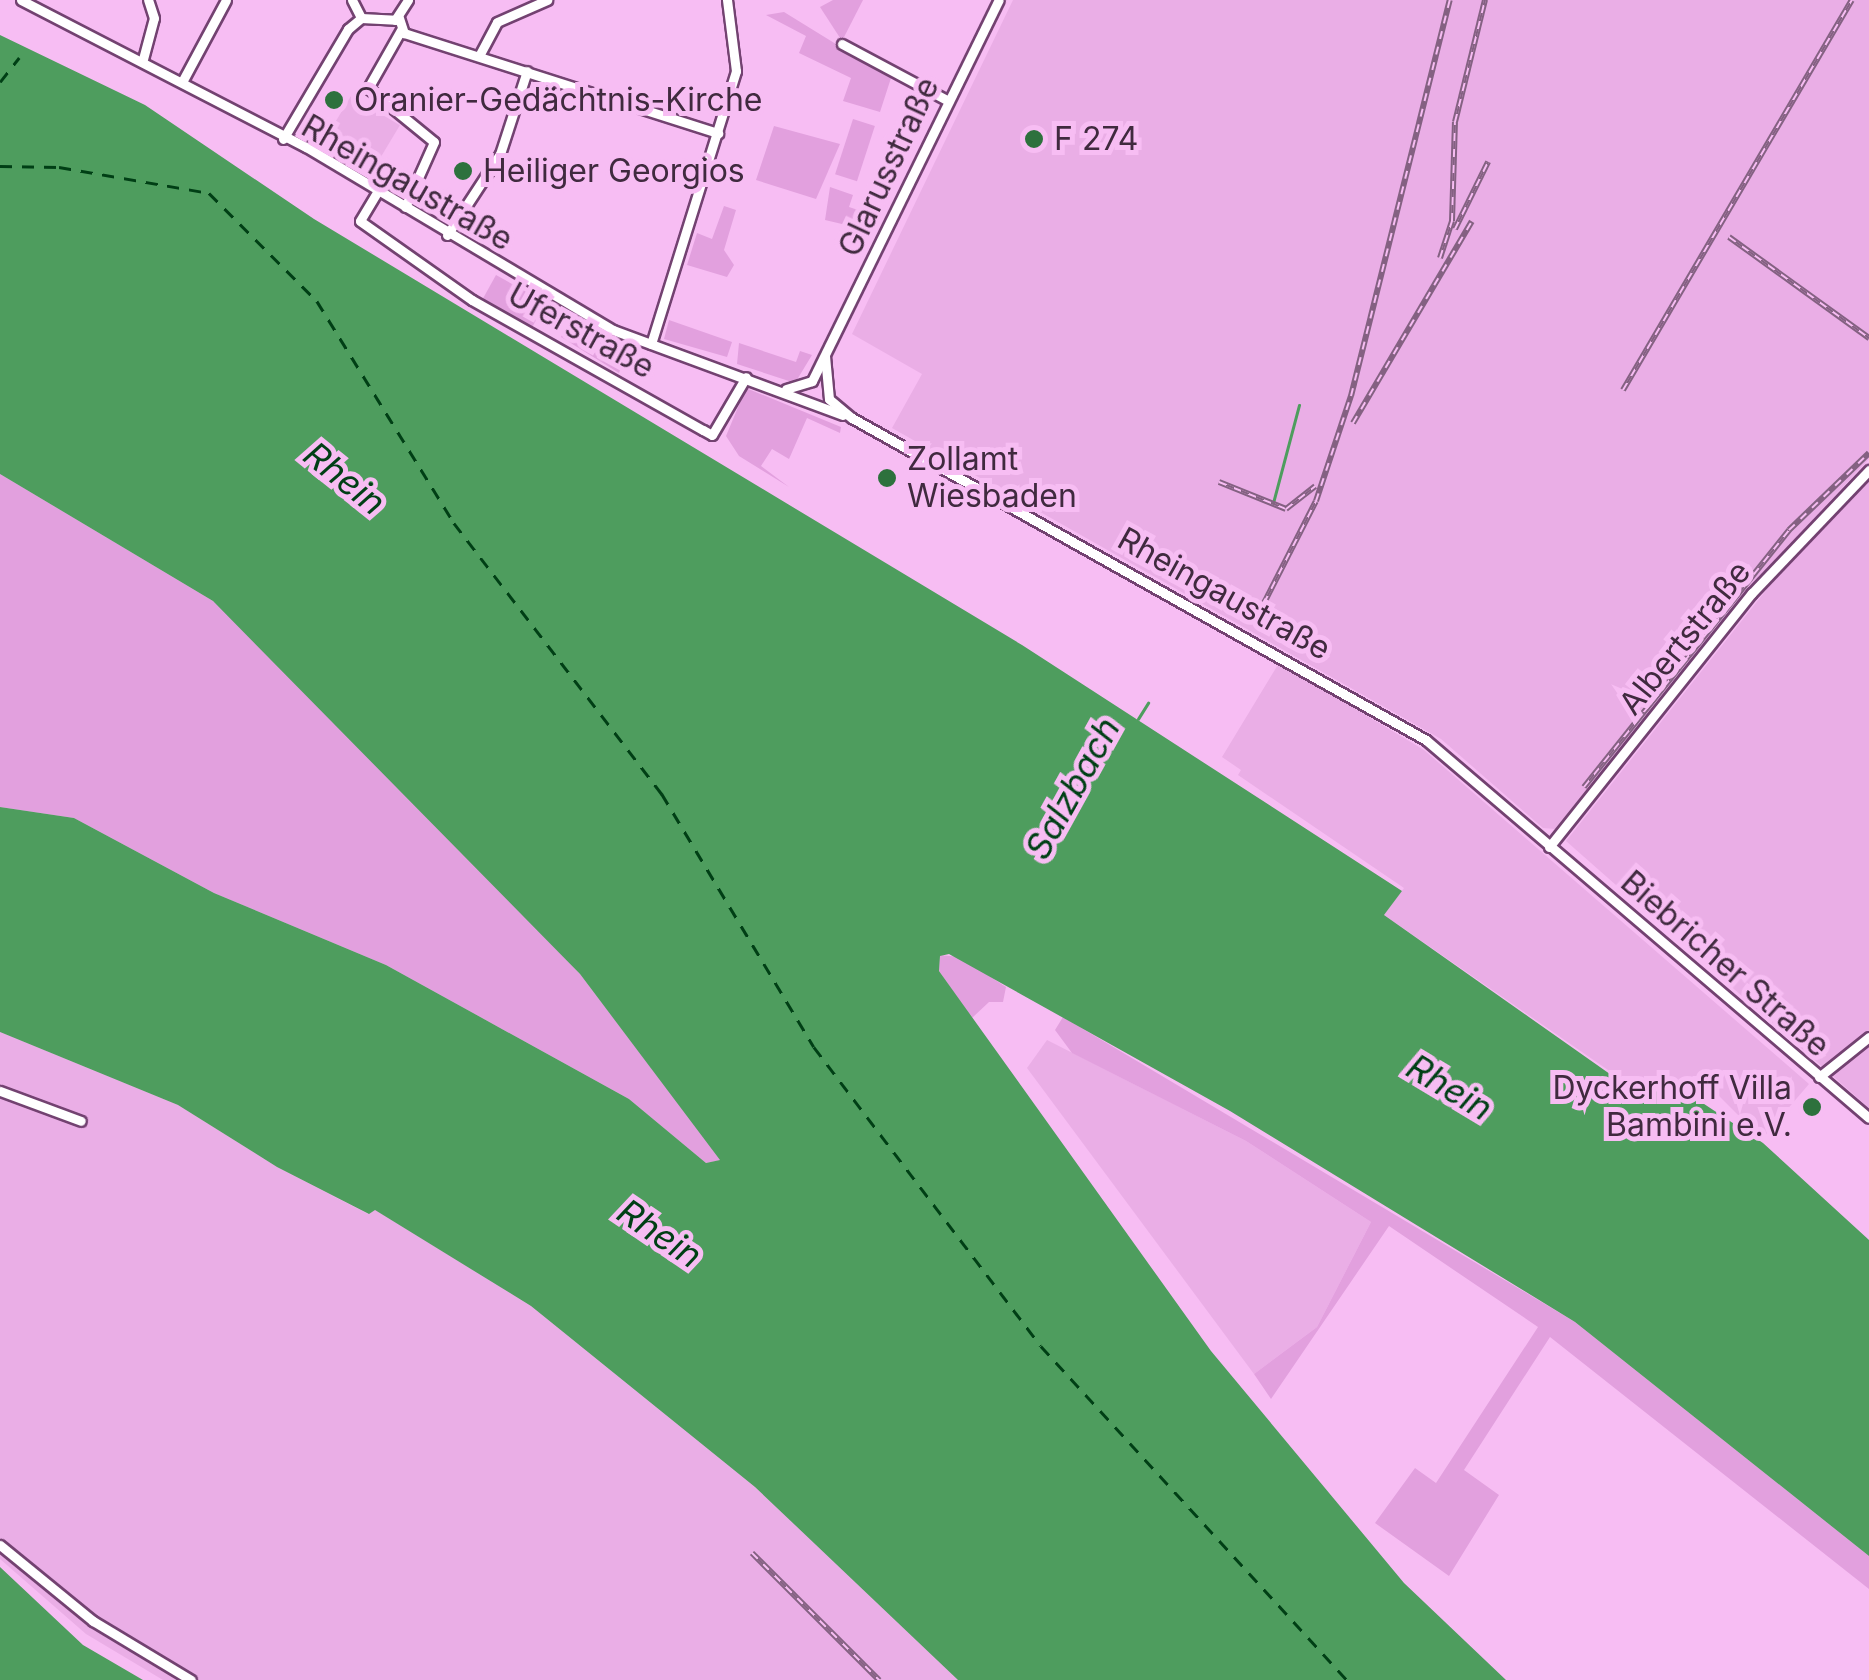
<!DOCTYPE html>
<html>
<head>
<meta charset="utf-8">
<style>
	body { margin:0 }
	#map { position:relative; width:1869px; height:1680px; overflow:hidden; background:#f7bdf3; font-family:Inter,sans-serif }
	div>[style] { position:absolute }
	.built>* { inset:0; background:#eaaee6; transform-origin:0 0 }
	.green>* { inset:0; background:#e2a0de; transform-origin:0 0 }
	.water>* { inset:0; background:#4e9d5e }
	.stream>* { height:2.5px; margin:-1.25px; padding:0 1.25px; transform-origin:1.25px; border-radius:1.25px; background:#4e9d5e }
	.ferry>* { height:2.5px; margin-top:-1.25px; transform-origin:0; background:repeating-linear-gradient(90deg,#003f15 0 12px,transparent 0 22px) }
	.roads { filter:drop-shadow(2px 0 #734271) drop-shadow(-2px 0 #734271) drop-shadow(0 2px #734271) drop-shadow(0 -2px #734271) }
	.minor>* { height:9px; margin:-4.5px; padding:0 4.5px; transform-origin:4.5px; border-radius:4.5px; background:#fff }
	.rail>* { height:6px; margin-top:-3px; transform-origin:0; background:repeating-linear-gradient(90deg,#f7bdf3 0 8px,#846182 0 16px); box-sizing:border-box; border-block:2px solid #846182 }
	.dots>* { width:28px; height:28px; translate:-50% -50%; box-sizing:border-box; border:5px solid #f7bdf3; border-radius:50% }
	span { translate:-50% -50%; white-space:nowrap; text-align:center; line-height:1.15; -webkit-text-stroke:10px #f7bdf3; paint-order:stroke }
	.poi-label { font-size:32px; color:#402a3f }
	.left { translate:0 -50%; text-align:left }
	.right { translate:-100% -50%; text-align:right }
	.street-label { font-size:32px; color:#402a3f }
	.water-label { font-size:35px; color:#003f15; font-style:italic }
</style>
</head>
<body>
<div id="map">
	<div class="built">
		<i style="clip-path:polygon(1013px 0,1869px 0,1869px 459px,1736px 602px,1555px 829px,1543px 828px,1441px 739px,892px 428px,922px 374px,852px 334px)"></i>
		<i style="left:351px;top:96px;width:57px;height:57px;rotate:31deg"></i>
		<i style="clip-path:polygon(1869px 479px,1869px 1108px,1566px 841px,1779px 574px)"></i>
		<i style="clip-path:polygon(1279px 663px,1424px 750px,1809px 1084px,1762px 1139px,1713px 1090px,1634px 1088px,1384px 915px,1404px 888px,1238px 775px,1241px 770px,1222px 757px)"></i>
		<i style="clip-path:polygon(0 1032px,178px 1105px,277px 1167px,368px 1214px,374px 1209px,531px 1306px,755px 1487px,958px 1680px,163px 1680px,86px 1634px,0 1559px)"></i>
		<i style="clip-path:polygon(1047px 1040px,1246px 1141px,1371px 1222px,1317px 1327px,1254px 1374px,1027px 1068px)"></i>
	</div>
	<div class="green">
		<i style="clip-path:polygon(833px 0,863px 0,842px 41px,820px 7px)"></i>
		<i style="clip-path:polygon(784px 12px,891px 78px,880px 112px,843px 101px,851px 78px,799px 53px,806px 36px,766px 15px)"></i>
		<i style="left:853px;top:119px;width:23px;height:58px;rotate:18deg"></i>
		<i style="clip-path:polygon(774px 126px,840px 144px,816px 199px,756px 180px)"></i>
		<i style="clip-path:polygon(830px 187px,853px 195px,849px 207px,867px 213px,859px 228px,825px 220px)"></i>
		<i style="clip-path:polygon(724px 206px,736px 210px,724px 250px,734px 265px,727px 277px,687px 265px,697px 233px,712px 239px)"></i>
		<i style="left:496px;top:275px;width:57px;height:30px;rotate:29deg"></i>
		<i style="clip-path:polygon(573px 317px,604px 333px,597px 358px,614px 364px,619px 348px,627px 351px,619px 373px,561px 337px)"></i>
		<i style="clip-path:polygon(669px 320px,732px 342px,727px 357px,664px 339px)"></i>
		<i style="clip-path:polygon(739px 343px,796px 362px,800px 351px,812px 355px,795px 383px,737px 364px)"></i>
		<i style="clip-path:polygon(746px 388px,841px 427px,840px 433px,807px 418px,789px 459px,772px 449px,761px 466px,789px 487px,739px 456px,726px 436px)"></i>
		<i style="clip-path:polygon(0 474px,213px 601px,315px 697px,580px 974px,721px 1160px,706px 1163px,629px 1099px,386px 965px,214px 893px,74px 818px,0 807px)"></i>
		<i style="clip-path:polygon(940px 955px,960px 957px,1006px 987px,1003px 1002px,989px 1002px,972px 1018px,939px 971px)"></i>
		<i style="clip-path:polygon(1063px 1017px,1575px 1322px,1869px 1556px,1869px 1589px,1550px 1337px,1464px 1470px,1499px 1495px,1449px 1576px,1375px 1523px,1415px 1468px,1436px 1483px,1538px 1327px,1389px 1226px,1271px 1399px,1254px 1374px,1317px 1327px,1371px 1222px,1246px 1141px,1072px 1053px,1055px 1030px)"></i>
	</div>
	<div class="water">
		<i style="clip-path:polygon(0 35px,145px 105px,314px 219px,1022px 645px,1402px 891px,1384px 915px,1634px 1091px,1686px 1092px,1763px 1143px,1869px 1240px,1869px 1556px,1575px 1322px,1230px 1111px,949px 954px,940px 956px,939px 971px,1211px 1351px,1404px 1583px,1506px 1680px,958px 1680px,755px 1487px,531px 1306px,375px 1210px,369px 1214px,277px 1167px,178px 1105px,0 1032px,0 807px,74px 818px,214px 893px,386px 965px,629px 1099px,706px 1163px,720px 1160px,580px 974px,213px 601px,0 474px)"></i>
		<i style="clip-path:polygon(0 1567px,83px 1645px,143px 1680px,0 1680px)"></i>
	</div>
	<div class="stream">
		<i style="left:1273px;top:503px;width:101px;rotate:-75.1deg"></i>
		<i style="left:1138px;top:719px;width:19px;rotate:-58deg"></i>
	</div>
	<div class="ferry">
		<i style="left:0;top:82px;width:31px;rotate:-52deg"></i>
		<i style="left:0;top:166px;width:59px;rotate:1deg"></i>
		<i style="left:59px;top:167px;width:152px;rotate:9.8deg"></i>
		<i style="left:209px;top:193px;width:153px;rotate:45deg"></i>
		<i style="left:317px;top:301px;width:261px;rotate:58.3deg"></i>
		<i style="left:454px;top:523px;width:342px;rotate:52.5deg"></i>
		<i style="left:662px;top:794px;width:295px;rotate:59deg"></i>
		<i style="left:814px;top:1047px;width:375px;rotate:52.8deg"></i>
		<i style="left:1041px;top:1346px;width:453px;rotate:47.5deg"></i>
	</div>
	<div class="roads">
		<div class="minor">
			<i style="left:21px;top:0;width:321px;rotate:27.3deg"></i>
			<i style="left:306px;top:147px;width:357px;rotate:30.8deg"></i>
			<i style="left:613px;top:330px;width:245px;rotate:20.3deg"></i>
			<i style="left:352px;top:0;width:20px;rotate:63deg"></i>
			<i style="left:361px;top:18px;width:34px;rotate:3deg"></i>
			<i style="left:395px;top:20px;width:24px;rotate:-57deg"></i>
			<i style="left:399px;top:18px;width:16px;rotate:72deg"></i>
			<i style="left:404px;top:33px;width:330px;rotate:17.7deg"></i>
			<i style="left:401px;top:30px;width:67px;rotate:119.6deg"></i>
			<i style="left:368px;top:88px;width:85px;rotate:39.3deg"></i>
			<i style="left:434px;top:142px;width:71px;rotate:114deg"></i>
			<i style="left:842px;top:44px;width:119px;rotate:28.1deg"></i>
			<i style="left:479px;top:56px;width:38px;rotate:-62deg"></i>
			<i style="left:497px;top:22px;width:55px;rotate:-23.7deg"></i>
			<i style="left:143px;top:59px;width:42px;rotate:-75deg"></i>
			<i style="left:154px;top:18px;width:19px;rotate:-108deg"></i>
			<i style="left:182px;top:82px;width:93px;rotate:-61.8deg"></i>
			<i style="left:283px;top:139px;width:128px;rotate:-59.4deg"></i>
			<i style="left:348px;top:29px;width:17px;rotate:-40deg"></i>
			<i style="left:379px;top:189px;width:37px;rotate:121deg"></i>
			<i style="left:360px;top:221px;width:137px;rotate:35.2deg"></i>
			<i style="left:472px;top:300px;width:265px;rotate:29.4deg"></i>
			<i style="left:703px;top:430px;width:10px;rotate:29deg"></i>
			<i style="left:712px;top:435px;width:67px;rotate:-59.6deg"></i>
			<i style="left:447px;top:235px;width:97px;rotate:-56.8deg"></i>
			<i style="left:500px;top:154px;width:87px;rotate:-72deg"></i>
			<i style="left:651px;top:344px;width:286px;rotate:-72.7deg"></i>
			<i style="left:736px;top:71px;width:72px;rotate:-97.2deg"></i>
			<i style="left:825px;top:356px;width:43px;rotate:84.7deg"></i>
			<i style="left:829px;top:399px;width:30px;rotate:40deg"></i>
			<i style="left:852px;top:418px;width:658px;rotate:29.29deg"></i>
			<i style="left:1426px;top:740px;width:582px;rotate:40.47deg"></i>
			<i style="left:786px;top:389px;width:27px;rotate:-17deg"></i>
			<i style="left:812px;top:381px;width:424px;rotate:-63.9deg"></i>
			<i style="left:1549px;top:847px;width:325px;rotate:-51.4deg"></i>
			<i style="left:1752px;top:593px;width:170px;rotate:-46.4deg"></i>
			<i style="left:1819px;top:1077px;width:64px;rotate:-38.7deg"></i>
			<i style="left:0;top:1091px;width:86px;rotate:20.3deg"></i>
			<i style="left:0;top:1545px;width:120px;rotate:39.3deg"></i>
			<i style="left:93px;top:1621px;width:114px;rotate:31deg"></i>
		</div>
	</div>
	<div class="rail">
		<i style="left:1455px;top:229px;width:75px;rotate:-63.8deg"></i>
		<i style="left:1729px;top:237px;width:173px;rotate:35.8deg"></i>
		<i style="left:1440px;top:258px;width:39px;rotate:-72deg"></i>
		<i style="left:1452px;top:221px;width:99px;rotate:-88.3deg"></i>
		<i style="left:1455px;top:122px;width:126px;rotate:-76.2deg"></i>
		<i style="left:1623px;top:390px;width:452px;rotate:-59.6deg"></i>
		<i style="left:1353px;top:423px;width:234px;rotate:-59.5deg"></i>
		<i style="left:1219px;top:482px;width:72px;rotate:21.9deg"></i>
		<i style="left:1286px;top:509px;width:37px;rotate:-38deg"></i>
		<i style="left:1264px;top:603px;width:114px;rotate:-63deg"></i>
		<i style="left:1316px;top:501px;width:111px;rotate:-71.6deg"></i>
		<i style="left:1351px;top:396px;width:408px;rotate:-76deg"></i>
		<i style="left:1584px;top:787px;width:329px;rotate:-51.4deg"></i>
		<i style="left:1789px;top:530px;width:111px;rotate:-43.9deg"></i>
		<i style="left:752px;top:1553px;width:180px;rotate:45deg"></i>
	</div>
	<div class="dots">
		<i style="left:334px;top:100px;background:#2d713d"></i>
		<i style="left:1034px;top:139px;background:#2d713d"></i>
		<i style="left:463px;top:171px;background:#2d713d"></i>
		<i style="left:887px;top:478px;background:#2d713d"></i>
		<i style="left:1812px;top:1107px;background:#2d713d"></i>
	</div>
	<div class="poi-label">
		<span class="left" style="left:354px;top:100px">Oranier-Gedächtnis-Kirche</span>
		<span class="left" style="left:1054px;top:139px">F 274</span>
		<span class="left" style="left:483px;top:171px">Heiliger Georgios</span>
		<span class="left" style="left:907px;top:478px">Zollamt<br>Wiesbaden</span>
		<span class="right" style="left:1792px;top:1107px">Dyckerhoff Villa<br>Bambini e.V.</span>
	</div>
	<div class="street-label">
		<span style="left:889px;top:167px;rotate:-65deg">Glarusstraße</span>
		<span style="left:407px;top:183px;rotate:30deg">Rheingaustraße</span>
		<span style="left:581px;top:331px;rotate:29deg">Uferstraße</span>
		<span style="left:1224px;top:594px;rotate:29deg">Rheingaustraße</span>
		<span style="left:1685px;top:638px;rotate:-51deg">Albertstraße</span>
		<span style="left:1725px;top:964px;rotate:41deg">Biebricher Straße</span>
	</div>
	<div class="water-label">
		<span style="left:345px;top:478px;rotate:39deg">Rhein</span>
		<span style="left:1072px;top:788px;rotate:-61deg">Salzbach</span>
		<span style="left:1450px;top:1087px;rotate:31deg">Rhein</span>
		<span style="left:660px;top:1233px;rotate:34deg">Rhein</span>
	</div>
</div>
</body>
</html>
